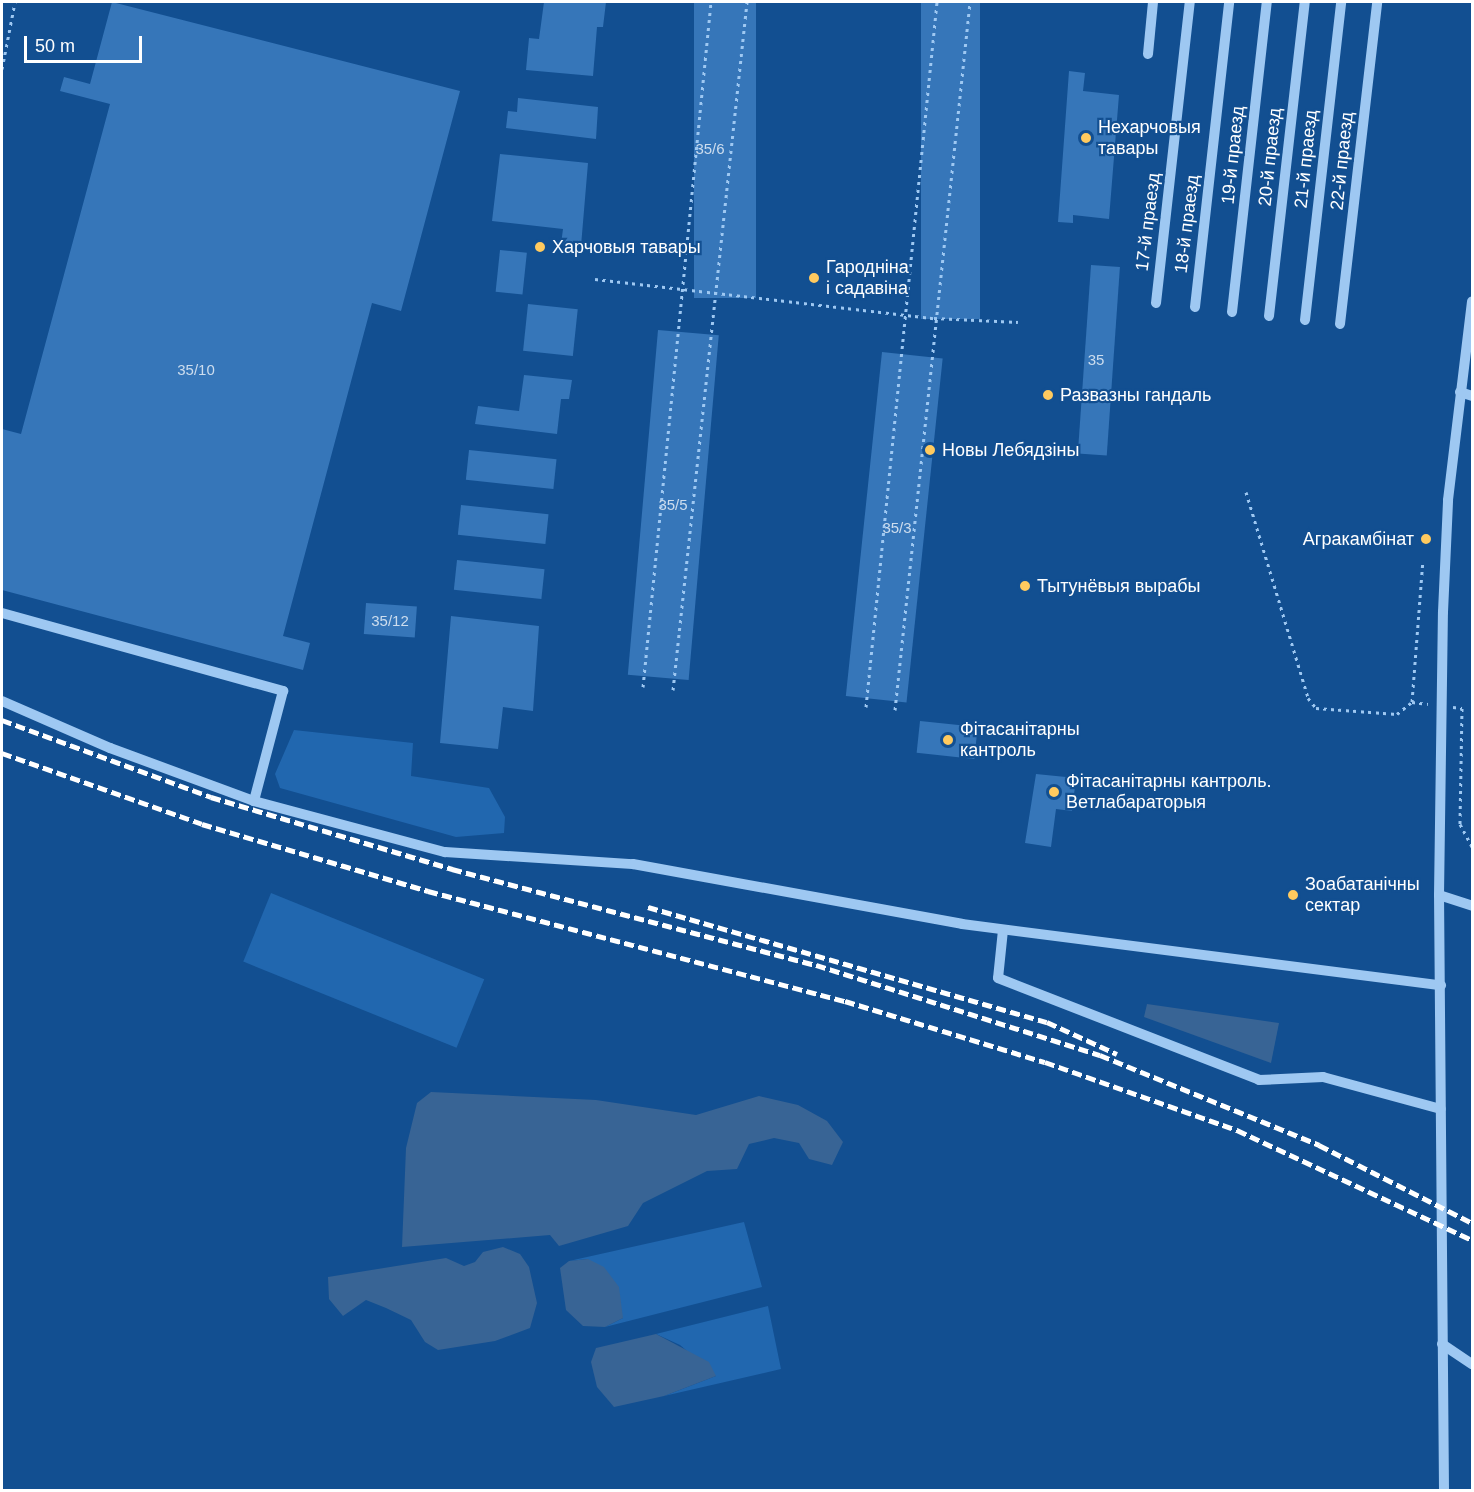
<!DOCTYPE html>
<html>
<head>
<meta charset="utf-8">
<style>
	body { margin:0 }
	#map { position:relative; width:1474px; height:1492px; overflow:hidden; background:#124f91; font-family:Arial,sans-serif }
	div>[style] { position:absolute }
	.green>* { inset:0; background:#2167af; transform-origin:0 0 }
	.water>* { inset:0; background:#386495 }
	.building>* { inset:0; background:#3676b9; transform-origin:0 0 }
	.path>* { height:3px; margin-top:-1.5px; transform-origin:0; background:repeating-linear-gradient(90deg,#9ec8f2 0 3px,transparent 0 7.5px) }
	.minor>* { height:10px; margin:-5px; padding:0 5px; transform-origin:5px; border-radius:5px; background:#9ec8f2 }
	.rail>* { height:4.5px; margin-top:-2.25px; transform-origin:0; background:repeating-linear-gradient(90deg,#fff 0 10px,transparent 0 14.5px) }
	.dots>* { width:16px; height:16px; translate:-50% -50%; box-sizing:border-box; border:3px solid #124f91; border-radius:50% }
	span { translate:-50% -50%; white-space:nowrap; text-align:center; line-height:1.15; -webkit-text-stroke:4.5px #124f91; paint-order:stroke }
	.number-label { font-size:15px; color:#cdddee }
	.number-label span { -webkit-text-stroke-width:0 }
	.poi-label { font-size:18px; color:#fff }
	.left { translate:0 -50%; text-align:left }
	.right { translate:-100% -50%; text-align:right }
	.street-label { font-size:18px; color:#fff }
	.frame { position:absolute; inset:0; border:3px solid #fff; pointer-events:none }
	.scale { position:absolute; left:24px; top:36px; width:118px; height:27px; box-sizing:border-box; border:3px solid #fff; border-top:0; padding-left:8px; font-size:18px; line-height:21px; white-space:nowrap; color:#fff; -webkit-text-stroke:4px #124f91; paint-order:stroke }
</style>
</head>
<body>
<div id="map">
	<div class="green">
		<i style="clip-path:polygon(294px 730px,413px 743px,411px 776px,489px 788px,505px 817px,504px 833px,456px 837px,280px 788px,275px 774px)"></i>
		<i style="left:271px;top:893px;width:230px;height:74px;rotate:22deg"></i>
		<i style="clip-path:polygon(744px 1222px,762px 1287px,605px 1327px,623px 1318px,588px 1259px,569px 1261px)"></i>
		<i style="clip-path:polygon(768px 1306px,781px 1369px,664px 1396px,716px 1376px,680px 1345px,656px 1334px)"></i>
	</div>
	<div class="water">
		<i style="clip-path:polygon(1147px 1004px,1279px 1023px,1271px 1063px,1144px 1017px)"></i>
		<i style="clip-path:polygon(431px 1092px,596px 1100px,696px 1115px,759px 1096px,798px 1105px,827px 1121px,843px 1142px,832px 1165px,809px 1159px,799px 1143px,774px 1138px,749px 1144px,737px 1169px,707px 1171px,643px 1203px,628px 1226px,559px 1246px,550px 1235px,402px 1247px,406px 1148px,417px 1103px)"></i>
		<i style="clip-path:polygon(503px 1247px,520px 1254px,529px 1267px,537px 1303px,530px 1328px,495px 1341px,438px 1350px,425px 1342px,411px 1320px,386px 1308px,366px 1300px,343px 1316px,329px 1299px,328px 1277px,446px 1258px,464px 1266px,475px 1262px,483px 1252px)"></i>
		<i style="clip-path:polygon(588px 1259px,604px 1267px,619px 1287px,623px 1318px,605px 1327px,583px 1326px,566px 1310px,560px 1268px,569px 1261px)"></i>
		<i style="clip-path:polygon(656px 1334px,709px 1362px,716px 1376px,664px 1396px,614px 1407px,597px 1387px,591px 1362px,596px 1348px)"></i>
	</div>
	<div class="building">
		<i style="clip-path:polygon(112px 2px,460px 91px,401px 311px,372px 303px,283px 636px,310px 643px,303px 670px,2px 590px,2px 429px,21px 434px,110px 104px,60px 91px,64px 77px,90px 84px)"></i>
		<i style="clip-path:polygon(544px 2px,606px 2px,603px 27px,597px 27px,593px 76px,526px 70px,529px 38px,539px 39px)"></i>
		<i style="left:694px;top:2px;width:62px;height:296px"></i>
		<i style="left:921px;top:2px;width:59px;height:317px"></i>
		<i style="clip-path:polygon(1069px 71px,1085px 73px,1083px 91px,1119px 95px,1109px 219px,1073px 215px,1073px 223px,1058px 222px)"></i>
		<i style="clip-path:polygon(518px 98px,598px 107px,596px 139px,506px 128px,508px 111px,517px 112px)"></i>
		<i style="clip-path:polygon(500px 154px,588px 163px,581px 246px,561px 244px,563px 229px,492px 221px)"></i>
		<i style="left:500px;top:250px;width:27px;height:42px;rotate:6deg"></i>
		<i style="left:1091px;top:265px;width:29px;height:189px;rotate:4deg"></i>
		<i style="left:528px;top:304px;width:50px;height:47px;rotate:6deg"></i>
		<i style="left:658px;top:330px;width:61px;height:346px;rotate:5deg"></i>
		<i style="left:882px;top:352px;width:61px;height:346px;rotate:6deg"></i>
		<i style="clip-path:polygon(524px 375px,572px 380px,569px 399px,561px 399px,557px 434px,475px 424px,478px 406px,519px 411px)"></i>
		<i style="left:469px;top:450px;width:88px;height:30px;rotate:6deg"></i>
		<i style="left:461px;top:505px;width:88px;height:30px;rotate:6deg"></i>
		<i style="left:457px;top:560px;width:88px;height:30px;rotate:6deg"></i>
		<i style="left:366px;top:603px;width:51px;height:31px;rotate:4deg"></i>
		<i style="clip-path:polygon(451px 616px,539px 626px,533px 711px,503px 707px,498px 749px,440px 743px)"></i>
		<i style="left:920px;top:721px;width:58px;height:32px;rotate:6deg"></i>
		<i style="clip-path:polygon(1036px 774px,1076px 778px,1072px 811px,1056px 809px,1051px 847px,1025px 843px)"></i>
	</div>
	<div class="path">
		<i style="left:2px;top:69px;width:68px;rotate:-79deg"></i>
		<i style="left:595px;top:279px;width:341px;rotate:6.6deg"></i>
		<i style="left:934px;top:318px;width:84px;rotate:2.7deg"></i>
		<i style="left:1246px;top:492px;width:215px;rotate:73.2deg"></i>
		<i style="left:1308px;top:698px;width:13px;rotate:51deg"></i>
		<i style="left:1316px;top:708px;width:81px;rotate:4.2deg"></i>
		<i style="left:1397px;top:714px;width:19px;rotate:-39deg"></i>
		<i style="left:1412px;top:702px;width:142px;rotate:-85.6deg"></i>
		<i style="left:643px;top:687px;width:688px;rotate:-84.33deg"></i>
		<i style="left:673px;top:690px;width:692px;rotate:-83.86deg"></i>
		<i style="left:1412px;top:702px;width:16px;rotate:7deg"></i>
		<i style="left:866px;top:707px;width:709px;rotate:-84.25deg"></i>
		<i style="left:1453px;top:707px;width:9px;rotate:6deg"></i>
		<i style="left:1462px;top:708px;width:116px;rotate:91deg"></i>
		<i style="left:1460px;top:824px;width:26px;rotate:62deg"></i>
		<i style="left:895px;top:710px;width:712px;rotate:-83.95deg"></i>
	</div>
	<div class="minor">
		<i style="left:1148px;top:54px;width:52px;rotate:-84.5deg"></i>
		<i style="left:1156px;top:303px;width:303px;rotate:-83.6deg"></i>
		<i style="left:1195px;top:307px;width:307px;rotate:-83.6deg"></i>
		<i style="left:1232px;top:312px;width:312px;rotate:-83.6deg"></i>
		<i style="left:1269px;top:316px;width:316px;rotate:-83.5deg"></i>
		<i style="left:1305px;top:320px;width:320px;rotate:-83.5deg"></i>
		<i style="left:1340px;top:324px;width:324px;rotate:-83.4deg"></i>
		<i style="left:1460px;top:392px;width:13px;rotate:18deg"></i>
		<i style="left:2px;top:613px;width:292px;rotate:15.5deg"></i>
		<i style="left:283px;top:691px;width:114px;rotate:104.8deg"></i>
		<i style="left:2px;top:701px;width:118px;rotate:23.5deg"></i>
		<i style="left:110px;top:748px;width:153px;rotate:20.2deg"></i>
		<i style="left:254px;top:801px;width:198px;rotate:15deg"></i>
		<i style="left:445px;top:852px;width:188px;rotate:3.7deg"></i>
		<i style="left:633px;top:864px;width:334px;rotate:10.3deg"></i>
		<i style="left:962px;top:924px;width:483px;rotate:7.3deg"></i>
		<i style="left:1439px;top:895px;width:35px;rotate:18deg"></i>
		<i style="left:1003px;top:930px;width:48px;rotate:95.9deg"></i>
		<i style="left:998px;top:978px;width:280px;rotate:21.3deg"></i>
		<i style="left:1259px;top:1080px;width:64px;rotate:-2.7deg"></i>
		<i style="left:1323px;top:1077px;width:122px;rotate:15.2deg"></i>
		<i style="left:1442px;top:1344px;width:36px;rotate:34deg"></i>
		<i style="left:1444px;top:1490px;width:595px;rotate:-90.48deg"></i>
		<i style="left:1439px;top:895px;width:283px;rotate:-89.2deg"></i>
		<i style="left:1443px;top:612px;width:112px;rotate:-87.4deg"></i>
		<i style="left:1448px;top:500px;width:200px;rotate:-83.1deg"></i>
	</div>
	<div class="rail">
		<i style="left:2px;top:720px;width:223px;rotate:20.2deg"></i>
		<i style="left:211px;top:797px;width:252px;rotate:16.6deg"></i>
		<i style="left:452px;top:869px;width:376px;rotate:14.8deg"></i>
		<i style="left:816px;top:965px;width:298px;rotate:17.6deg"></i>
		<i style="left:1100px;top:1055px;width:237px;rotate:22.3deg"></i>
		<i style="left:1319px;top:1145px;width:172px;rotate:27deg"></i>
		<i style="left:2px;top:753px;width:212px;rotate:19.5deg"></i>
		<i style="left:202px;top:824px;width:236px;rotate:16.5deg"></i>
		<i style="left:428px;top:891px;width:431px;rotate:14.8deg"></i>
		<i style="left:845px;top:1001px;width:209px;rotate:17deg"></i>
		<i style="left:1045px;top:1062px;width:204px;rotate:19.5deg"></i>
		<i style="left:1237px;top:1130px;width:259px;rotate:25.1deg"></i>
		<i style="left:648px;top:907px;width:415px;rotate:16.1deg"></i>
		<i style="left:1047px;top:1022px;width:77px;rotate:24.6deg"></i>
	</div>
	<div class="dots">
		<i style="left:1086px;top:138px;background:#ffca5f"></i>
		<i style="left:540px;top:247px;background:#ffca5f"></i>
		<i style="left:814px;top:278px;background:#ffca5f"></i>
		<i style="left:1048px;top:395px;background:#ffca5f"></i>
		<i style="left:930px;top:450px;background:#ffca5f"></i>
		<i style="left:1426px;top:539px;background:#ffca5f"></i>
		<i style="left:1025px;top:586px;background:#ffca5f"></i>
		<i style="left:948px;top:740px;background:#ffca5f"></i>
		<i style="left:1054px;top:792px;background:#ffca5f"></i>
		<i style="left:1293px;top:895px;background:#ffca5f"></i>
	</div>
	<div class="number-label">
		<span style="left:710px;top:149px">35/6</span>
		<span style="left:1096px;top:360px">35</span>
		<span style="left:196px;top:370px">35/10</span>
		<span style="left:673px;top:505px">35/5</span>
		<span style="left:897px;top:528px">35/3</span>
		<span style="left:390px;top:621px">35/12</span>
	</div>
	<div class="poi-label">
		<span class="left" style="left:1098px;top:138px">Нехарчовыя<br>тавары</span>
		<span class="left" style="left:552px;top:247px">Харчовыя тавары</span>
		<span class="left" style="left:826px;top:278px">Гародніна<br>і садавіна</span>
		<span class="left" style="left:1060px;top:395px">Развазны гандаль</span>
		<span class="left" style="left:942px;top:450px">Новы Лебядзіны</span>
		<span class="right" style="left:1414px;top:539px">Агракамбінат</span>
		<span class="left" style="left:1037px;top:586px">Тытунёвыя вырабы</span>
		<span class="left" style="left:960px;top:740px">Фітасанітарны<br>кантроль</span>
		<span class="left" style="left:1066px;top:792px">Фітасанітарны кантроль.<br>Ветлабараторыя</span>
		<span class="left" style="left:1305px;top:895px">Зоабатанічны<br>сектар</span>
	</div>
	<div class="street-label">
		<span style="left:1233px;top:155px;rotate:-84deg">19-й праезд</span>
		<span style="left:1270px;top:157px;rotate:-84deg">20-й праезд</span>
		<span style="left:1306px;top:159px;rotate:-84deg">21-й праезд</span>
		<span style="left:1342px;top:161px;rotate:-84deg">22-й праезд</span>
		<span style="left:1148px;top:222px;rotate:-83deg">17-й праезд</span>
		<span style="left:1187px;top:224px;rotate:-83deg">18-й праезд</span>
	</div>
	<div class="frame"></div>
	<div class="scale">50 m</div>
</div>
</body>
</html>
